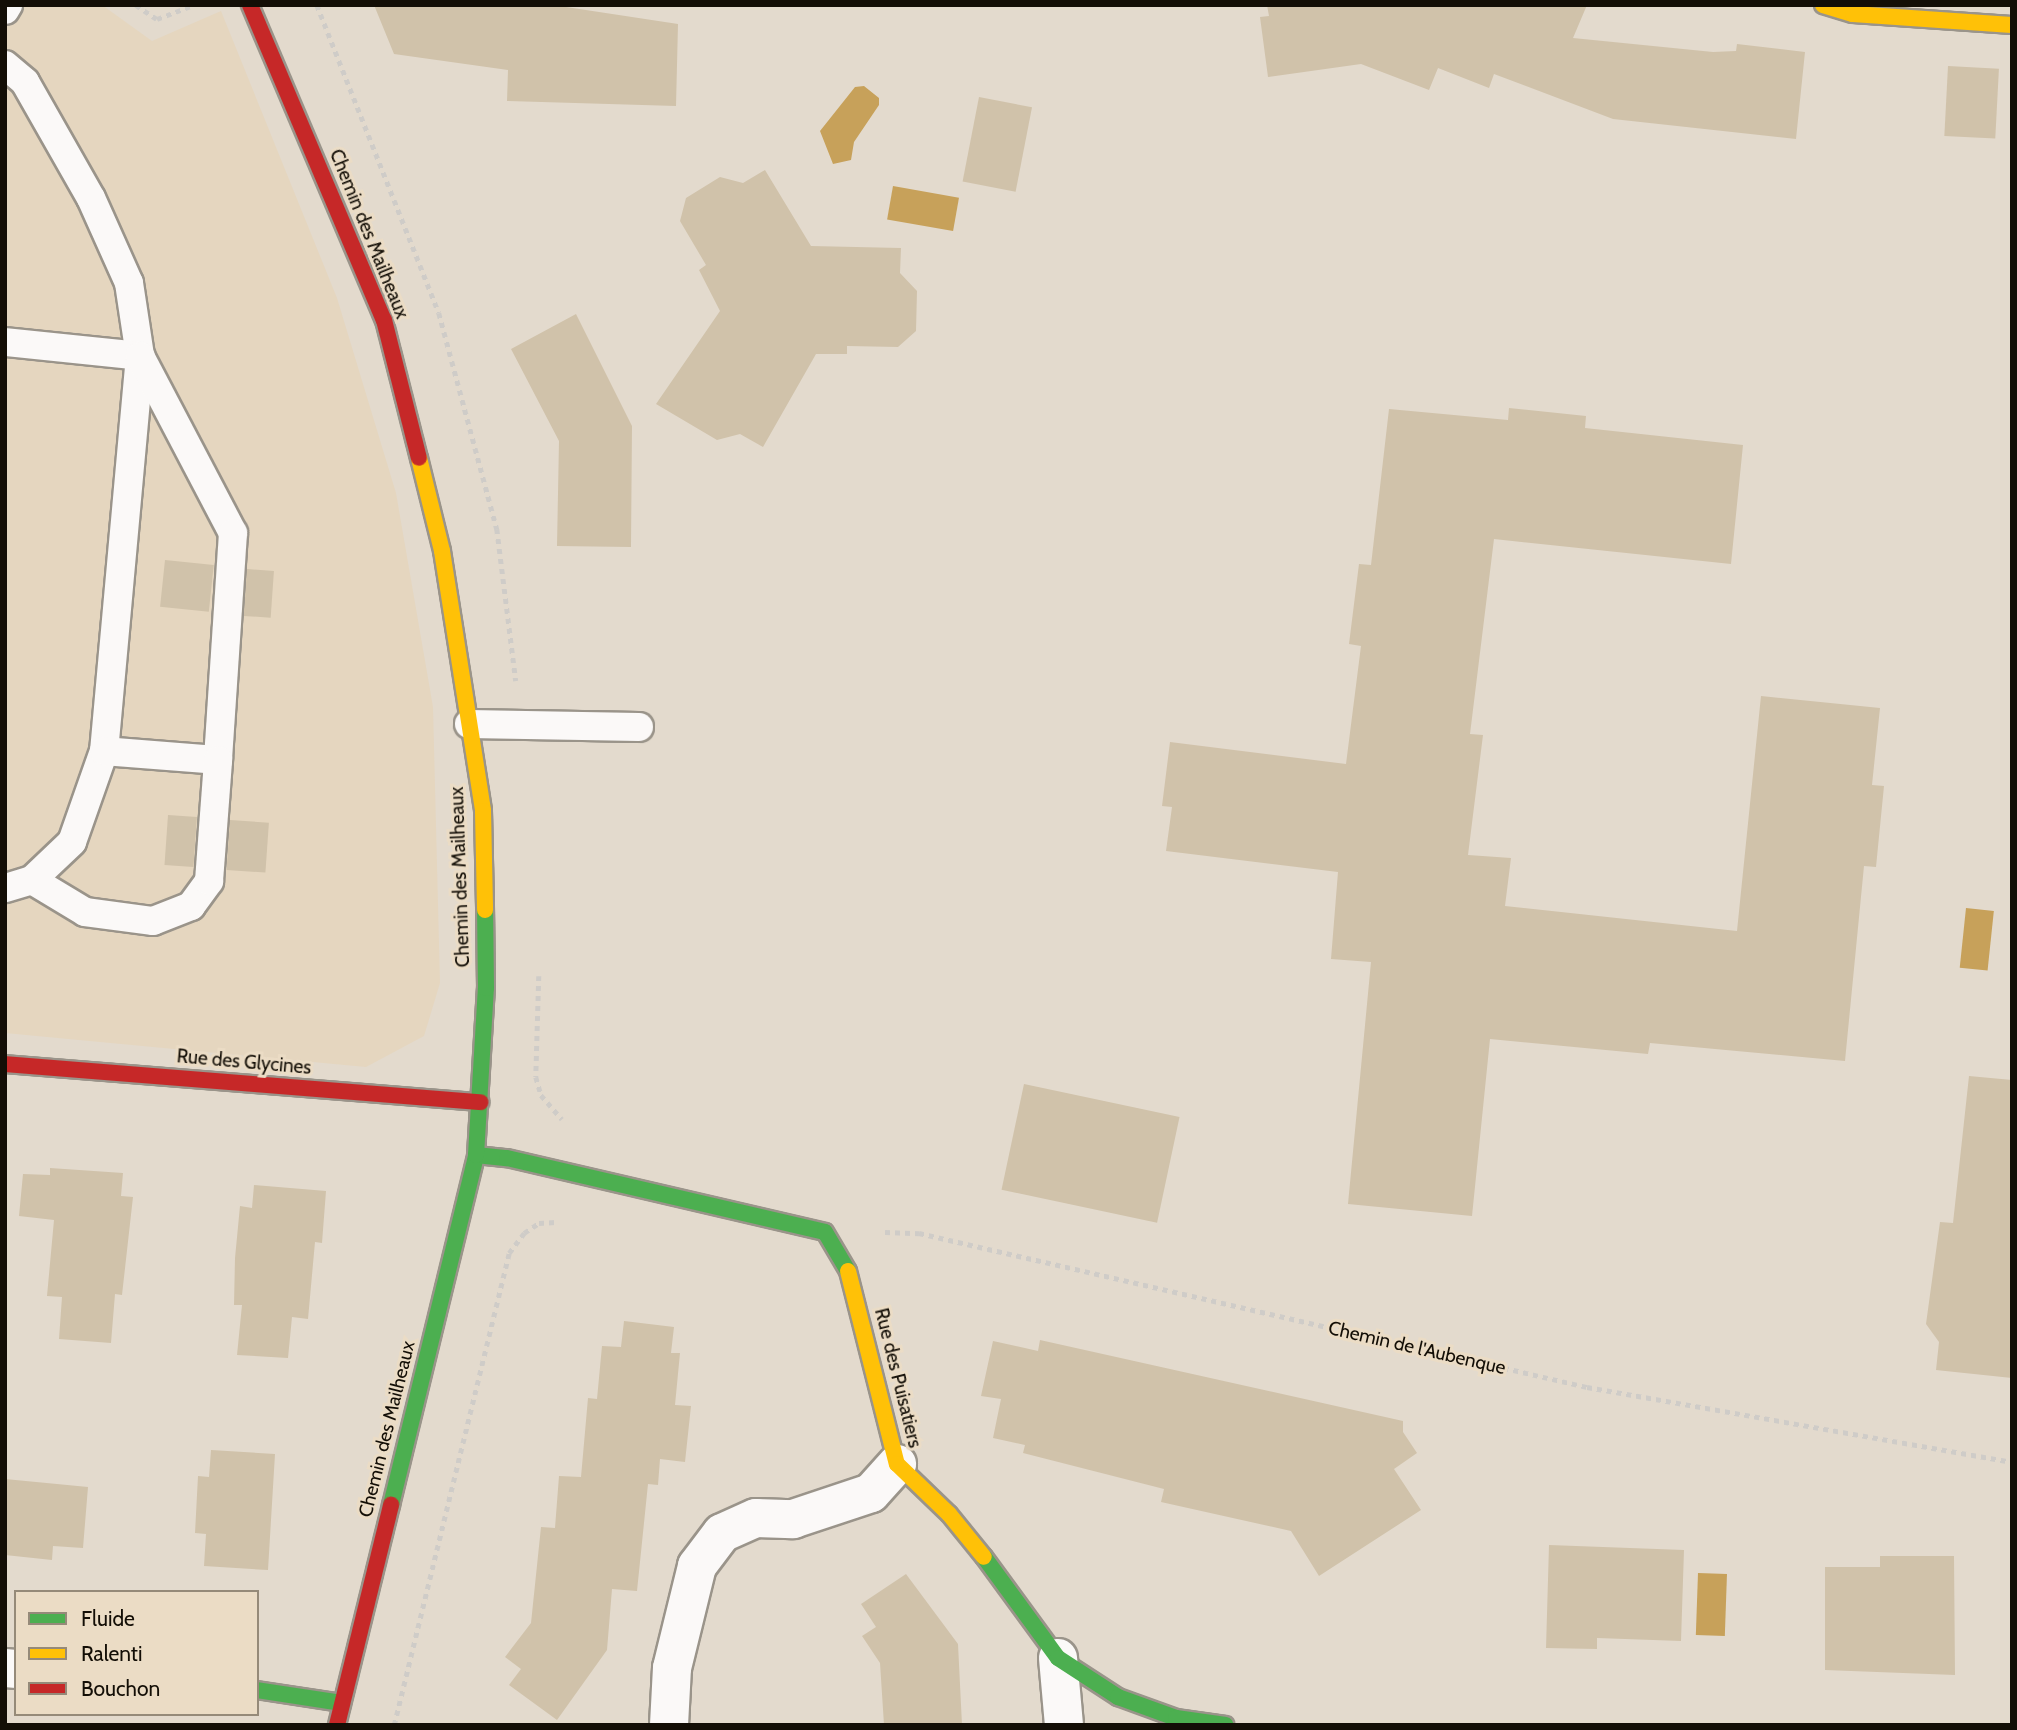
<!DOCTYPE html>
<html>
<head>
<meta charset="utf-8">
<style>
	body { margin:0 }
	#map { position:relative; width:2017px; height:1730px; overflow:hidden; background:#e3dacd; font-family:Cabin,sans-serif }
	div>[style] { position:absolute }
	.built>* { inset:0; background:#e5d6bf }
	.water>* { inset:0; background:#c7a15a; transform-origin:0 0 }
	.building>* { inset:0; background:#d0c2aa; transform-origin:0 0 }
	.path>* { height:4.5px; margin-top:-2.25px; transform-origin:0; background:repeating-linear-gradient(90deg,#cfccc8 0 5px,transparent 0 10px) }
	.roads { filter:drop-shadow(2px 0 #9a948a) drop-shadow(-2px 0 #9a948a) drop-shadow(0 2px #9a948a) drop-shadow(0 -2px #9a948a) }
	.lane>* { height:28px; margin:-14px; padding:0 14px; transform-origin:14px; border-radius:14px; background:#fbf9f8 }
	.street>* { height:38px; margin:-19px; padding:0 19px; transform-origin:19px; border-radius:19px; background:#fbf9f8 }
	.fast>* { height:16px; margin:-8px; padding:0 8px; transform-origin:8px; border-radius:8px; background:#4caf50 }
	.slow>* { height:16px; margin:-8px; padding:0 8px; transform-origin:8px; border-radius:8px; background:#ffc107 }
	.jam>* { height:16px; margin:-8px; padding:0 8px; transform-origin:8px; border-radius:8px; background:#c62828 }
	span { translate:-50% -50%; white-space:nowrap; text-align:center; line-height:1.15; -webkit-text-stroke:6px #ebdcc5; paint-order:stroke }
	.street-label { font-size:19px; color:#130e06 }
	.frame { position:absolute; inset:0; border:7px solid #130e06; pointer-events:none }
	.legend { position:absolute; left:14px; top:1590px; width:245px; height:126px; box-sizing:border-box; background:#ebdcc5; border:2px solid #958a79; margin:0; padding:9px 12px; list-style:none; font-size:21px; color:#130e06 }
	.legend li { display:flex; align-items:center; gap:14px; height:35px }
	.legend b { width:35px; border:2px solid #958a79 }
</style>
</head>
<body>
<div id="map">
	<div class="built">
		<i style="clip-path:polygon(5px 5px,102px 5px,152px 41px,221px 11px,337px 298px,396px 493px,433px 707px,440px 983px,424px 1036px,366px 1067px,5px 1033px)"></i>
	</div>
	<div class="water">
		<i style="clip-path:polygon(864px 86px,879px 98px,879px 105px,854px 142px,851px 160px,833px 164px,820px 131px,855px 87px)"></i>
		<i style="left:893px;top:186px;width:67px;height:34px;rotate:10deg"></i>
		<i style="left:1966px;top:908px;width:28px;height:60px;rotate:6deg"></i>
		<i style="left:1698px;top:1573px;width:29px;height:62px;rotate:2deg"></i>
	</div>
	<div class="building">
		<i style="clip-path:polygon(374px 5px,553px 5px,678px 24px,676px 106px,507px 101px,508px 70px,394px 54px)"></i>
		<i style="clip-path:polygon(1267px 5px,1587px 5px,1573px 38px,1713px 52px,1736px 51px,1737px 44px,1805px 52px,1796px 139px,1613px 119px,1494px 74px,1489px 88px,1438px 68px,1429px 90px,1361px 64px,1268px 77px,1260px 17px,1269px 16px)"></i>
		<i style="left:1948px;top:66px;width:51px;height:70px;rotate:3deg"></i>
		<i style="left:979px;top:97px;width:54px;height:86px;rotate:11deg"></i>
		<i style="clip-path:polygon(765px 170px,811px 246px,901px 248px,900px 273px,917px 291px,916px 331px,898px 347px,847px 346px,847px 354px,816px 354px,763px 447px,740px 434px,717px 440px,656px 404px,720px 311px,699px 270px,706px 265px,680px 221px,686px 198px,720px 177px,743px 183px)"></i>
		<i style="clip-path:polygon(576px 314px,632px 426px,631px 547px,557px 546px,559px 441px,511px 349px)"></i>
		<i style="clip-path:polygon(1509px 408px,1586px 416px,1585px 428px,1743px 445px,1731px 564px,1494px 539px,1470px 734px,1483px 735px,1468px 855px,1511px 858px,1505px 906px,1737px 931px,1761px 696px,1880px 708px,1872px 785px,1884px 786px,1876px 867px,1864px 866px,1845px 1061px,1650px 1043px,1648px 1054px,1490px 1039px,1472px 1216px,1348px 1204px,1371px 962px,1331px 959px,1338px 872px,1166px 851px,1172px 807px,1162px 806px,1170px 742px,1346px 764px,1361px 646px,1349px 644px,1359px 564px,1371px 565px,1389px 409px,1508px 420px)"></i>
		<i style="left:165px;top:560px;width:49px;height:47px;rotate:6deg"></i>
		<i style="left:247px;top:569px;width:27px;height:47px;rotate:4deg"></i>
		<i style="left:168px;top:815px;width:29px;height:50px;rotate:4deg"></i>
		<i style="left:230px;top:820px;width:39px;height:50px;rotate:4deg"></i>
		<i style="clip-path:polygon(1969px 1076px,2012px 1080px,2012px 1378px,1936px 1370px,1939px 1342px,1926px 1324px,1940px 1222px,1953px 1223px)"></i>
		<i style="left:1024px;top:1084px;width:159px;height:108px;rotate:12deg"></i>
		<i style="clip-path:polygon(50px 1168px,123px 1173px,121px 1196px,133px 1197px,122px 1295px,115px 1294px,111px 1343px,59px 1339px,62px 1297px,47px 1296px,54px 1220px,19px 1216px,23px 1174px,50px 1175px)"></i>
		<i style="clip-path:polygon(254px 1185px,326px 1191px,322px 1243px,315px 1242px,308px 1319px,292px 1317px,288px 1358px,237px 1355px,242px 1305px,234px 1305px,235px 1258px,240px 1206px,252px 1208px)"></i>
		<i style="clip-path:polygon(624px 1321px,674px 1327px,671px 1353px,680px 1353px,675px 1405px,691px 1406px,685px 1462px,660px 1459px,658px 1485px,648px 1484px,637px 1591px,612px 1589px,607px 1650px,557px 1720px,509px 1685px,521px 1669px,505px 1657px,531px 1623px,541px 1527px,555px 1528px,559px 1476px,581px 1477px,588px 1398px,597px 1399px,602px 1346px,621px 1347px)"></i>
		<i style="clip-path:polygon(1040px 1340px,1403px 1421px,1403px 1432px,1417px 1453px,1394px 1469px,1421px 1510px,1319px 1576px,1291px 1531px,1161px 1502px,1164px 1489px,1023px 1453px,1025px 1445px,993px 1438px,1001px 1399px,981px 1396px,993px 1341px,1038px 1351px)"></i>
		<i style="clip-path:polygon(211px 1450px,275px 1454px,268px 1570px,204px 1566px,206px 1534px,195px 1533px,198px 1476px,209px 1477px)"></i>
		<i style="clip-path:polygon(5px 1479px,88px 1487px,83px 1548px,53px 1546px,52px 1560px,5px 1555px)"></i>
		<i style="clip-path:polygon(1549px 1545px,1684px 1550px,1681px 1641px,1597px 1638px,1597px 1649px,1546px 1648px)"></i>
		<i style="clip-path:polygon(1880px 1556px,1954px 1556px,1955px 1675px,1825px 1670px,1825px 1567px,1880px 1567px)"></i>
		<i style="clip-path:polygon(906px 1574px,958px 1644px,962px 1725px,884px 1725px,880px 1663px,862px 1636px,876px 1627px,861px 1604px)"></i>
	</div>
	<div class="path">
		<i style="left:136px;top:5px;width:25px;rotate:34deg"></i>
		<i style="left:157px;top:19px;width:39px;rotate:-21deg"></i>
		<i style="left:317px;top:5px;width:331px;rotate:68.4deg"></i>
		<i style="left:439px;top:313px;width:224px;rotate:75deg"></i>
		<i style="left:497px;top:529px;width:153px;rotate:82.9deg"></i>
		<i style="left:539px;top:976px;width:101px;rotate:91.7deg"></i>
		<i style="left:536px;top:1077px;width:19px;rotate:74deg"></i>
		<i style="left:541px;top:1095px;width:32px;rotate:49deg"></i>
		<i style="left:885px;top:1232px;width:34px;rotate:2deg"></i>
		<i style="left:919px;top:1233px;width:686px;rotate:12.98deg"></i>
		<i style="left:1587px;top:1387px;width:432px;rotate:10deg"></i>
		<i style="left:394px;top:1725px;width:486px;rotate:-76.3deg"></i>
		<i style="left:509px;top:1253px;width:25px;rotate:-53deg"></i>
		<i style="left:524px;top:1233px;width:18px;rotate:-34deg"></i>
		<i style="left:539px;top:1223px;width:17px;rotate:-3deg"></i>
	</div>
	<div class="roads">
		<div class="lane">
			<i style="left:5px;top:10px;width:6px;rotate:-59deg"></i>
			<i style="left:5px;top:65px;width:26px;rotate:40deg"></i>
			<i style="left:25px;top:82px;width:133px;rotate:60.4deg"></i>
			<i style="left:91px;top:198px;width:93px;rotate:65.9deg"></i>
			<i style="left:129px;top:283px;width:74px;rotate:81.4deg"></i>
			<i style="left:140px;top:356px;width:397px;rotate:95.2deg"></i>
			<i style="left:104px;top:751px;width:96px;rotate:109.4deg"></i>
			<i style="left:72px;top:842px;width:55px;rotate:136.5deg"></i>
			<i style="left:32px;top:880px;width:28px;rotate:163deg"></i>
			<i style="left:5px;top:342px;width:136px;rotate:5.9deg"></i>
			<i style="left:140px;top:356px;width:200px;rotate:62.3deg"></i>
			<i style="left:233px;top:533px;width:227px;rotate:93.8deg"></i>
			<i style="left:218px;top:760px;width:114px;rotate:-175.5deg"></i>
			<i style="left:469px;top:724px;width:170px;rotate:1deg"></i>
			<i style="left:32px;top:880px;width:62px;rotate:31.1deg"></i>
			<i style="left:85px;top:912px;width:69px;rotate:7.5deg"></i>
			<i style="left:153px;top:921px;width:41px;rotate:-21.5deg"></i>
			<i style="left:191px;top:906px;width:31px;rotate:-54deg"></i>
			<i style="left:209px;top:881px;width:121px;rotate:-85.7deg"></i>
		</div>
		<div class="street">
			<i style="left:1058px;top:1658px;width:67px;rotate:84.9deg"></i>
			<i style="left:5px;top:1668px;width:11px;rotate:5deg"></i>
			<i style="left:669px;top:1725px;width:57px;rotate:-87deg"></i>
			<i style="left:672px;top:1668px;width:105px;rotate:-76.2deg"></i>
			<i style="left:697px;top:1566px;width:41px;rotate:-52.9deg"></i>
			<i style="left:722px;top:1533px;width:37px;rotate:-24deg"></i>
			<i style="left:756px;top:1518px;width:37px;rotate:2deg"></i>
			<i style="left:793px;top:1519px;width:82px;rotate:-18.4deg"></i>
			<i style="left:871px;top:1493px;width:39px;rotate:-48deg"></i>
		</div>
		<div class="fast">
			<i style="left:476px;top:1155px;width:31px;rotate:6deg"></i>
			<i style="left:507px;top:1158px;width:326px;rotate:13.1deg"></i>
			<i style="left:825px;top:1232px;width:45px;rotate:59.5deg"></i>
			<i style="left:391px;top:1505px;width:360px;rotate:-76.3deg"></i>
			<i style="left:476px;top:1155px;width:167px;rotate:-86.6deg"></i>
			<i style="left:486px;top:988px;width:78px;rotate:-90.7deg"></i>
			<i style="left:984px;top:1557px;width:125px;rotate:53.8deg"></i>
			<i style="left:1058px;top:1658px;width:72px;rotate:33deg"></i>
			<i style="left:1118px;top:1697px;width:62px;rotate:19.9deg"></i>
			<i style="left:1176px;top:1718px;width:50px;rotate:8deg"></i>
			<i style="left:257px;top:1690px;width:86px;rotate:8.7deg"></i>
		</div>
		<div class="slow">
			<i style="left:1823px;top:5px;width:31px;rotate:17deg"></i>
			<i style="left:1853px;top:14px;width:159px;rotate:4deg"></i>
			<i style="left:419px;top:458px;width:96px;rotate:76.1deg"></i>
			<i style="left:442px;top:551px;width:263px;rotate:81deg"></i>
			<i style="left:483px;top:811px;width:99px;rotate:88.8deg"></i>
			<i style="left:848px;top:1271px;width:199px;rotate:75.8deg"></i>
			<i style="left:897px;top:1464px;width:72px;rotate:43.9deg"></i>
			<i style="left:949px;top:1514px;width:55px;rotate:50.9deg"></i>
		</div>
		<div class="jam">
			<i style="left:250px;top:5px;width:342px;rotate:67deg"></i>
			<i style="left:384px;top:320px;width:142px;rotate:75.8deg"></i>
			<i style="left:5px;top:1064px;width:477px;rotate:4.6deg"></i>
			<i style="left:337px;top:1725px;width:227px;rotate:-76.2deg"></i>
		</div>
	</div>
	<div class="street-label">
		<span style="left:369px;top:234px;rotate:68deg">Chemin des Mailheaux</span>
		<span style="left:460px;top:877px;rotate:-92deg">Chemin des Mailheaux</span>
		<span style="left:244px;top:1062px;rotate:5deg">Rue des Glycines</span>
		<span style="left:1417px;top:1348px;rotate:13deg">Chemin de l'Aubenque</span>
		<span style="left:898px;top:1378px;rotate:76deg">Rue des Puisatiers</span>
		<span style="left:387px;top:1429px;rotate:-76deg">Chemin des Mailheaux</span>
	</div>
	<div class="frame"></div>
	<ul class="legend">
	<li><b style="height:9px;background:#4caf50"></b>Fluide</li>
	<li><b style="height:9px;background:#ffc107"></b>Ralenti</li>
	<li><b style="height:9px;background:#c62828"></b>Bouchon</li>
	</ul>
</div>
</body>
</html>
